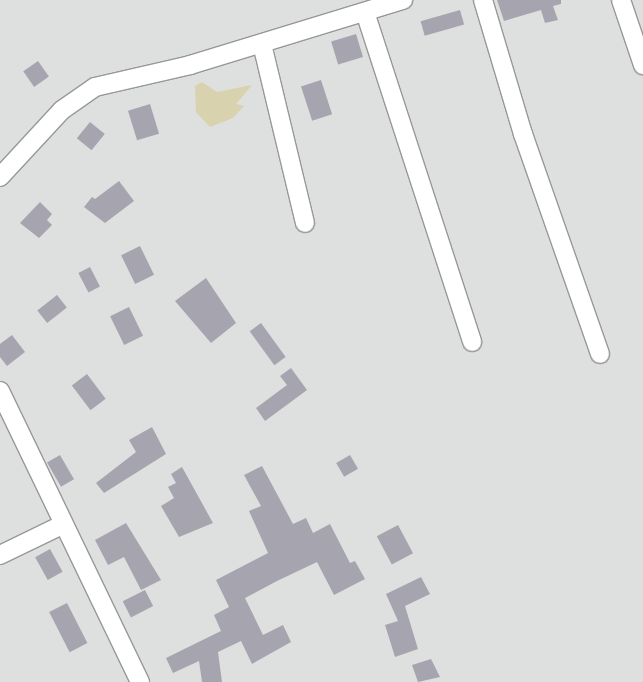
<!DOCTYPE html>
<html>
<head>
<meta charset="utf-8">
<style>
	body { margin:0 }
	#map { position:relative; width:643px; height:682px; overflow:hidden; background:#ebe9f1; font-family:Montserrat,sans-serif }
	div>[style] { position:absolute }
	.residential>* { inset:0; background:#dedfdf; transform-origin:0 0 }
	.water>* { inset:0; background:#d9d2af }
	.building>* { inset:0; background:#a6a5af; transform-origin:0 0 }
	.roads { filter:drop-shadow(1px 0 #989898) drop-shadow(-1px 0 #989898) drop-shadow(0 1px #989898) drop-shadow(0 -1px #989898) }
	.minor>* { height:18px; margin:-9px; padding:0 9px; transform-origin:9px; border-radius:9px; background:#fff }
	span { translate:-50% -50%; white-space:nowrap; text-align:center; line-height:1.15; -webkit-text-stroke:4px #fff; paint-order:stroke }
</style>
</head>
<body>
<div id="map">
	<div class="residential">
		<i style="left:0;top:0;width:643px;height:682px"></i>
	</div>
	<div class="water">
		<i style="clip-path:polygon(202px 82px,217px 92px,252px 85px,236px 104px,244px 106px,233px 118px,210px 127px,196px 112px,195px 86px)"></i>
	</div>
	<div class="building">
		<i style="clip-path:polygon(497px 0,561px 0,561px 4px,553px 6px,558px 20px,545px 23px,541px 10px,504px 21px)"></i>
		<i style="left:460px;top:10px;width:15px;height:41px;rotate:74deg"></i>
		<i style="left:356px;top:34px;width:24px;height:26px;rotate:73deg"></i>
		<i style="left:38px;top:61px;width:19px;height:18px;rotate:55deg"></i>
		<i style="left:321px;top:80px;width:36px;height:21px;rotate:72deg"></i>
		<i style="left:150px;top:104px;width:31px;height:23px;rotate:73deg"></i>
		<i style="left:90px;top:122px;width:19px;height:21px;rotate:39deg"></i>
		<i style="clip-path:polygon(119px 181px,134px 201px,105px 223px,84px 207px,92px 197px,95px 199px)"></i>
		<i style="clip-path:polygon(40px 202px,52px 214px,47px 220px,52px 225px,39px 238px,20px 223px)"></i>
		<i style="left:140px;top:246px;width:32px;height:21px;rotate:64deg"></i>
		<i style="left:90px;top:267px;width:22px;height:13px;rotate:63deg"></i>
		<i style="clip-path:polygon(206px 278px,236px 323px,211px 343px,175px 301px)"></i>
		<i style="left:57px;top:295px;width:16px;height:25px;rotate:52deg"></i>
		<i style="left:129px;top:307px;width:32px;height:21px;rotate:64deg"></i>
		<i style="left:261px;top:323px;width:42px;height:14px;rotate:54deg"></i>
		<i style="clip-path:polygon(12px 335px,25px 352px,7px 366px,0 357px,0 344px)"></i>
		<i style="clip-path:polygon(291px 368px,307px 390px,265px 421px,256px 408px,287px 385px,280px 376px)"></i>
		<i style="left:87px;top:374px;width:31px;height:19px;rotate:53deg"></i>
		<i style="clip-path:polygon(152px 427px,166px 454px,104px 493px,96px 483px,136px 452px,129px 440px)"></i>
		<i style="left:60px;top:455px;width:28px;height:15px;rotate:60deg"></i>
		<i style="left:350px;top:455px;width:16px;height:16px;rotate:60deg"></i>
		<i style="clip-path:polygon(262px 466px,293px 524px,306px 518px,313px 533px,330px 524px,350px 563px,355px 561px,365px 579px,334px 595px,317px 562px,277px 581px,245px 598px,263px 635px,283px 625px,291px 642px,252px 664px,241px 641px,218px 652px,222px 682px,202px 682px,199px 661px,173px 673px,166px 658px,221px 631px,214px 615px,229px 607px,216px 580px,268px 553px,249px 511px,261px 506px,244px 475px)"></i>
		<i style="clip-path:polygon(182px 467px,213px 523px,179px 537px,161px 506px,174px 498px,168px 487px,176px 483px,171px 474px)"></i>
		<i style="clip-path:polygon(126px 523px,161px 580px,141px 590px,124px 557px,108px 565px,95px 540px)"></i>
		<i style="left:398px;top:525px;width:32px;height:24px;rotate:62deg"></i>
		<i style="left:50px;top:549px;width:26px;height:17px;rotate:61deg"></i>
		<i style="clip-path:polygon(421px 577px,430px 594px,405px 606px,418px 649px,395px 657px,385px 625px,398px 621px,386px 594px)"></i>
		<i style="left:145px;top:590px;width:18px;height:25px;rotate:63deg"></i>
		<i style="left:67px;top:603px;width:45px;height:20px;rotate:63deg"></i>
		<i style="clip-path:polygon(431px 659px,440px 677px,418px 682px,412px 665px)"></i>
	</div>
	<div class="roads">
		<div class="minor">
			<i style="left:483px;top:0;width:140px;rotate:73.4deg"></i>
			<i style="left:523px;top:134px;width:233px;rotate:70.7deg"></i>
			<i style="left:621px;top:0;width:69px;rotate:71.3deg"></i>
			<i style="left:365px;top:12px;width:347px;rotate:72deg"></i>
			<i style="left:262px;top:44px;width:184px;rotate:76.5deg"></i>
			<i style="left:0;top:177px;width:91px;rotate:-47.2deg"></i>
			<i style="left:62px;top:110px;width:40px;rotate:-34.9deg"></i>
			<i style="left:95px;top:87px;width:98px;rotate:-13deg"></i>
			<i style="left:190px;top:65px;width:223px;rotate:-17deg"></i>
			<i style="left:0;top:391px;width:323px;rotate:64.3deg"></i>
			<i style="left:0;top:555px;width:69px;rotate:-25.8deg"></i>
		</div>
	</div>
</div>
</body>
</html>
